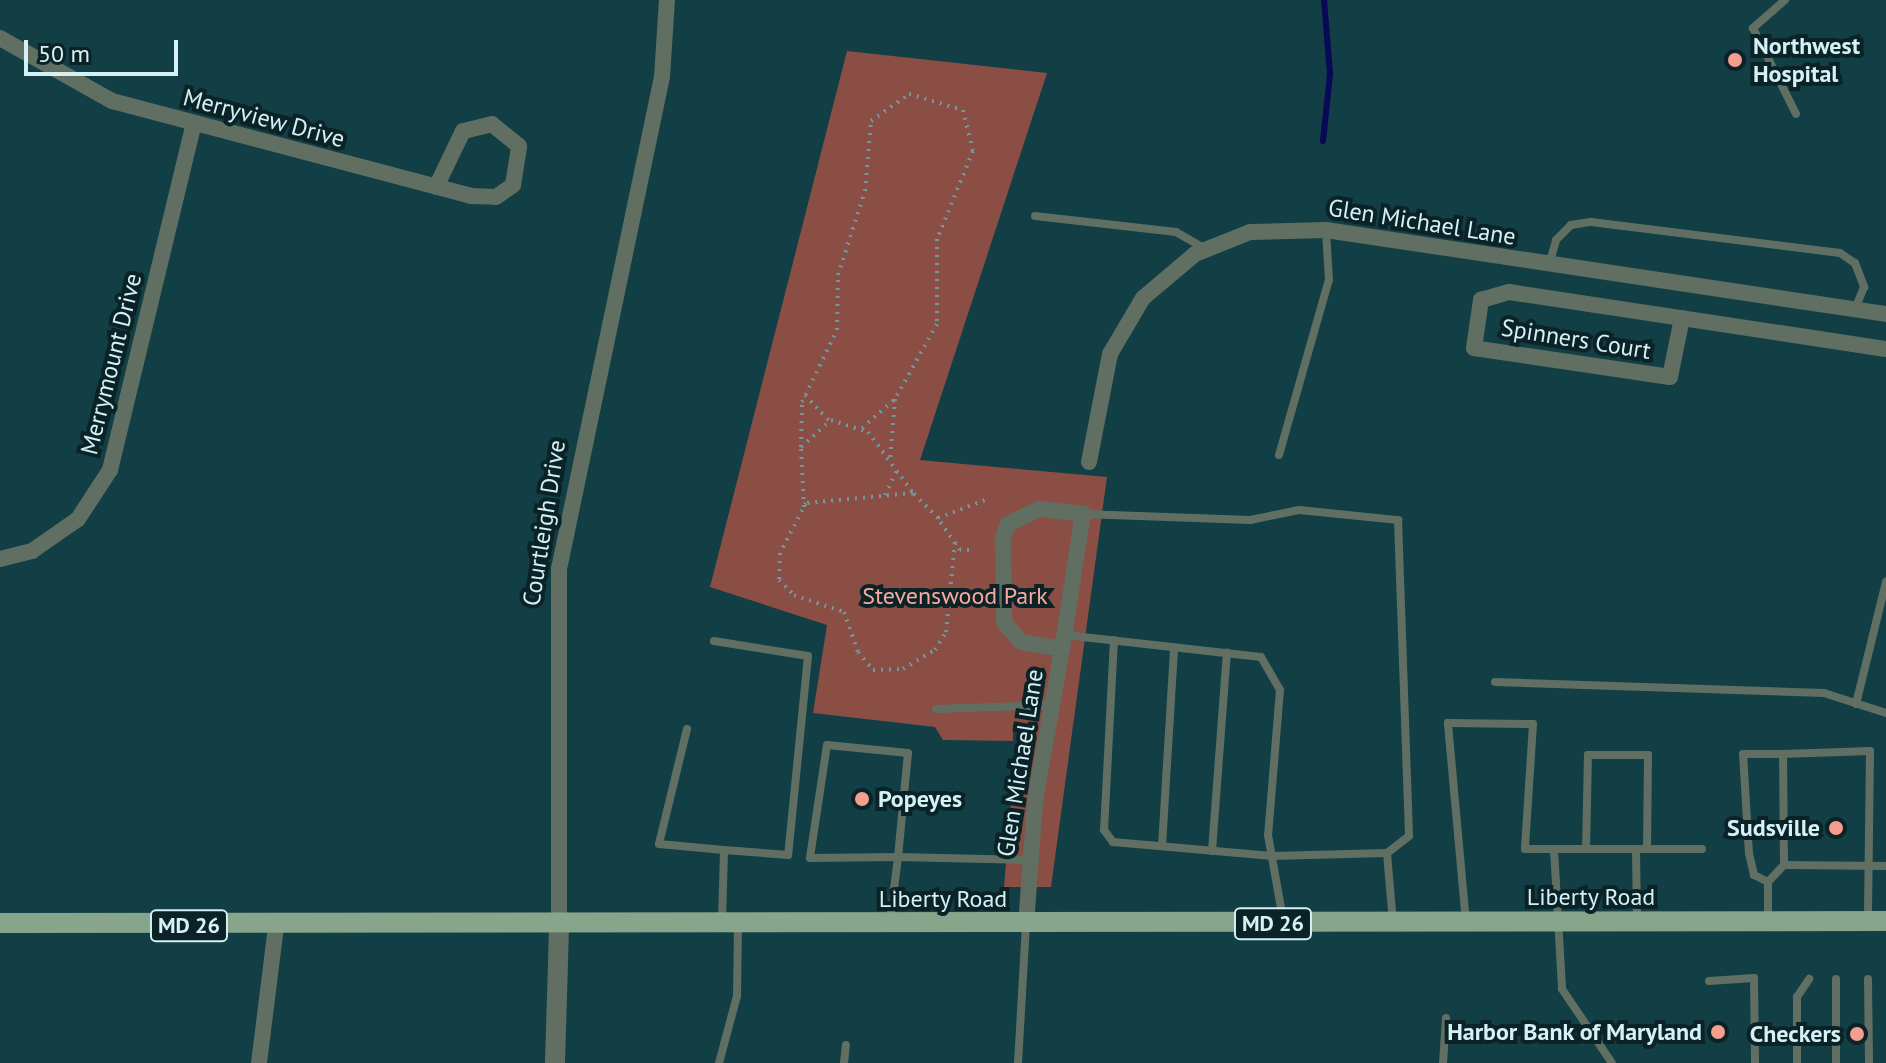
<!DOCTYPE html>
<html>
<head>
<meta charset="utf-8">
<style>
	body { margin:0 }
	#map { position:relative; width:1886px; height:1063px; overflow:hidden; background:#123e45; font-family:"PT Sans",sans-serif }
	div>[style] { position:absolute }
	.green>* { inset:0; background:#8a4e45 }
	.stream>* { height:6px; margin:-3px; padding:0 3px; transform-origin:3px; border-radius:3px; background:#090957 }
	.path>* { height:4px; margin-top:-2px; transform-origin:0; background:repeating-linear-gradient(90deg,#72979c 0 2px,transparent 0 8px) }
	.service>* { height:8px; margin:-4px; padding:0 4px; transform-origin:4px; border-radius:4px; background:#606f62 }
	.minor>* { height:16px; margin:-8px; padding:0 8px; transform-origin:8px; border-radius:8px; background:#606f62 }
	.tertiary>* { height:20px; margin:-10px; padding:0 10px; transform-origin:10px; border-radius:10px; background:#606f62 }
	.primary>* { height:20px; margin:-10px; padding:0 10px; transform-origin:10px; border-radius:10px; background:#86a58a }
	.dots>* { width:22px; height:22px; translate:-50% -50%; box-sizing:border-box; border:4px solid #0b2327; border-radius:50% }
	span { translate:-50% -50%; white-space:nowrap; text-align:center; line-height:1.15; -webkit-text-stroke:8px #0b2327; paint-order:stroke }
	.shield-label span { padding:2px 6px; background:#0b2327; border:2px solid; border-radius:6px; -webkit-text-stroke-width:0 }
	.shield-label { font-size:22px; color:#d4f1f5; font-weight:700 }
	.poi-label { font-size:24px; color:#d4f1f5; font-weight:700 }
	.left { translate:0 -50%; text-align:left }
	.right { translate:-100% -50%; text-align:right }
	.street-label { font-size:24px; color:#d4f1f5 }
	.park-label { font-size:24px; color:#f9a99d }
	.scale { position:absolute; left:24px; top:40px; width:154px; height:36px; box-sizing:border-box; border:4px solid #d4f1f5; border-top:0; padding-left:10px; font-size:24px; line-height:28px; white-space:nowrap; color:#d4f1f5; -webkit-text-stroke:6px #0b2327; paint-order:stroke }
</style>
</head>
<body>
<div id="map">
	<div class="green">
		<i style="clip-path:polygon(847px 51px,1047px 73px,920px 460px,1107px 477px,1051px 887px,1004px 887px,1012px 790px,1032px 724px,1013px 724px,1013px 741px,943px 740px,935px 727px,813px 713px,827px 625px,710px 587px)"></i>
	</div>
	<div class="stream">
		<i style="left:1323px;top:141px;width:67px;rotate:-84deg"></i>
		<i style="left:1330px;top:74px;width:74px;rotate:-94.6deg"></i>
	</div>
	<div class="path">
		<i style="left:805px;top:395px;width:35px;rotate:47deg"></i>
		<i style="left:862px;top:428px;width:44px;rotate:-41.3deg"></i>
		<i style="left:801px;top:447px;width:45px;rotate:-88.7deg"></i>
		<i style="left:802px;top:402px;width:80px;rotate:-64.1deg"></i>
		<i style="left:837px;top:330px;width:55px;rotate:-89deg"></i>
		<i style="left:838px;top:275px;width:88px;rotate:-72.2deg"></i>
		<i style="left:865px;top:191px;width:70px;rotate:-85.1deg"></i>
		<i style="left:871px;top:121px;width:47px;rotate:-35.4deg"></i>
		<i style="left:909px;top:94px;width:56px;rotate:16.5deg"></i>
		<i style="left:963px;top:110px;width:42px;rotate:76.3deg"></i>
		<i style="left:973px;top:151px;width:95px;rotate:112.2deg"></i>
		<i style="left:937px;top:239px;width:85px;rotate:90deg"></i>
		<i style="left:937px;top:324px;width:86px;rotate:119.2deg"></i>
		<i style="left:895px;top:399px;width:61px;rotate:94.7deg"></i>
		<i style="left:885px;top:495px;width:28px;rotate:-64deg"></i>
		<i style="left:804px;top:507px;width:60px;rotate:-92.9deg"></i>
		<i style="left:801px;top:447px;width:40px;rotate:-42deg"></i>
		<i style="left:831px;top:420px;width:39px;rotate:18deg"></i>
		<i style="left:868px;top:432px;width:76px;rotate:53.6deg"></i>
		<i style="left:938px;top:518px;width:35px;rotate:-135deg"></i>
		<i style="left:913px;top:493px;width:107px;rotate:174.7deg"></i>
		<i style="left:806px;top:503px;width:56px;rotate:117.5deg"></i>
		<i style="left:780px;top:553px;width:27px;rotate:92deg"></i>
		<i style="left:779px;top:580px;width:21px;rotate:45deg"></i>
		<i style="left:794px;top:595px;width:53px;rotate:18.8deg"></i>
		<i style="left:844px;top:612px;width:42px;rotate:70.7deg"></i>
		<i style="left:858px;top:652px;width:23px;rotate:50deg"></i>
		<i style="left:873px;top:670px;width:30px;rotate:-2deg"></i>
		<i style="left:903px;top:669px;width:37px;rotate:-31deg"></i>
		<i style="left:935px;top:650px;width:21px;rotate:-59deg"></i>
		<i style="left:946px;top:632px;width:90px;rotate:-84.3deg"></i>
		<i style="left:969px;top:550px;width:9px;rotate:180deg"></i>
		<i style="left:960px;top:550px;width:39px;rotate:-125deg"></i>
		<i style="left:938px;top:518px;width:50px;rotate:-21deg"></i>
	</div>
	<div class="service">
		<i style="left:1785px;top:0;width:43px;rotate:138.8deg"></i>
		<i style="left:1753px;top:28px;width:96px;rotate:63.4deg"></i>
		<i style="left:1035px;top:216px;width:142px;rotate:6.5deg"></i>
		<i style="left:1176px;top:232px;width:34px;rotate:30deg"></i>
		<i style="left:1549px;top:265px;width:26px;rotate:-74deg"></i>
		<i style="left:1556px;top:240px;width:21px;rotate:-45deg"></i>
		<i style="left:1571px;top:225px;width:20px;rotate:-9deg"></i>
		<i style="left:1591px;top:222px;width:251px;rotate:7.1deg"></i>
		<i style="left:1840px;top:253px;width:18px;rotate:34deg"></i>
		<i style="left:1855px;top:263px;width:26px;rotate:69deg"></i>
		<i style="left:1864px;top:287px;width:24px;rotate:112deg"></i>
		<i style="left:1279px;top:455px;width:182px;rotate:-74.1deg"></i>
		<i style="left:1329px;top:280px;width:49px;rotate:-93.5deg"></i>
		<i style="left:1083px;top:514px;width:167px;rotate:2.1deg"></i>
		<i style="left:1250px;top:520px;width:50px;rotate:-11.5deg"></i>
		<i style="left:1299px;top:510px;width:100px;rotate:5.8deg"></i>
		<i style="left:1398px;top:520px;width:316px;rotate:88deg"></i>
		<i style="left:1409px;top:836px;width:28px;rotate:142deg"></i>
		<i style="left:1065px;top:635px;width:197px;rotate:6.4deg"></i>
		<i style="left:1261px;top:657px;width:38px;rotate:60deg"></i>
		<i style="left:1280px;top:690px;width:145px;rotate:94.7deg"></i>
		<i style="left:1268px;top:835px;width:85px;rotate:79.9deg"></i>
		<i style="left:1114px;top:640px;width:190px;rotate:93deg"></i>
		<i style="left:1104px;top:830px;width:15px;rotate:53deg"></i>
		<i style="left:1113px;top:842px;width:160px;rotate:5deg"></i>
		<i style="left:1272px;top:856px;width:115px;rotate:-1.5deg"></i>
		<i style="left:1387px;top:853px;width:70px;rotate:85.1deg"></i>
		<i style="left:714px;top:641px;width:95px;rotate:9.1deg"></i>
		<i style="left:808px;top:656px;width:200px;rotate:95.7deg"></i>
		<i style="left:788px;top:855px;width:64px;rotate:-175.5deg"></i>
		<i style="left:724px;top:850px;width:72px;rotate:91.6deg"></i>
		<i style="left:1495px;top:682px;width:329px;rotate:1.9deg"></i>
		<i style="left:1824px;top:693px;width:65px;rotate:17.9deg"></i>
		<i style="left:1856px;top:704px;width:126px;rotate:-76.2deg"></i>
		<i style="left:936px;top:709px;width:116px;rotate:-2deg"></i>
		<i style="left:687px;top:729px;width:118px;rotate:103.7deg"></i>
		<i style="left:659px;top:844px;width:65px;rotate:5.3deg"></i>
		<i style="left:1162px;top:846px;width:199px;rotate:-86.5deg"></i>
		<i style="left:1554px;top:849px;width:140px;rotate:86.7deg"></i>
		<i style="left:1562px;top:989px;width:89px;rotate:56deg"></i>
		<i style="left:1586px;top:849px;width:94px;rotate:-88.8deg"></i>
		<i style="left:1588px;top:755px;width:60px"></i>
		<i style="left:1648px;top:755px;width:94px;rotate:90.6deg"></i>
		<i style="left:1636px;top:849px;width:73px;rotate:89.2deg"></i>
		<i style="left:1212px;top:851px;width:199px;rotate:-85.7deg"></i>
		<i style="left:1784px;top:865px;width:102px;rotate:0.6deg"></i>
		<i style="left:1768px;top:882px;width:16px;rotate:-153deg"></i>
		<i style="left:1754px;top:875px;width:22px;rotate:-103deg"></i>
		<i style="left:1749px;top:854px;width:100px;rotate:-93.4deg"></i>
		<i style="left:1743px;top:754px;width:40px"></i>
		<i style="left:890px;top:921px;width:64px;rotate:-82.9deg"></i>
		<i style="left:898px;top:857px;width:104px;rotate:-84.5deg"></i>
		<i style="left:908px;top:753px;width:81px;rotate:-174.4deg"></i>
		<i style="left:827px;top:745px;width:114px;rotate:98.6deg"></i>
		<i style="left:810px;top:858px;width:88px;rotate:-0.7deg"></i>
		<i style="left:898px;top:857px;width:130px;rotate:1.3deg"></i>
		<i style="left:1768px;top:921px;width:39px;rotate:-90deg"></i>
		<i style="left:1768px;top:882px;width:23px;rotate:-47deg"></i>
		<i style="left:1784px;top:865px;width:111px;rotate:-90.5deg"></i>
		<i style="left:1783px;top:754px;width:87px;rotate:-2deg"></i>
		<i style="left:1870px;top:751px;width:170px;rotate:90.7deg"></i>
		<i style="left:1466px;top:922px;width:200px;rotate:-95.2deg"></i>
		<i style="left:1448px;top:723px;width:85px;rotate:0.7deg"></i>
		<i style="left:1533px;top:724px;width:125px;rotate:93.7deg"></i>
		<i style="left:1525px;top:849px;width:177px"></i>
		<i style="left:1836px;top:979px;width:84px;rotate:90deg"></i>
		<i style="left:1868px;top:979px;width:84px;rotate:89.3deg"></i>
		<i style="left:1709px;top:981px;width:45px;rotate:-3.8deg"></i>
		<i style="left:1754px;top:978px;width:85px;rotate:89.3deg"></i>
		<i style="left:719px;top:1063px;width:69px;rotate:-75deg"></i>
		<i style="left:737px;top:996px;width:70px;rotate:-89.2deg"></i>
		<i style="left:844px;top:1063px;width:18px;rotate:-84deg"></i>
		<i style="left:1018px;top:1063px;width:138px;rotate:-86.7deg"></i>
		<i style="left:1443px;top:1063px;width:45px;rotate:-86.2deg"></i>
		<i style="left:1797px;top:1063px;width:66px;rotate:-90deg"></i>
		<i style="left:1797px;top:997px;width:22px;rotate:-56deg"></i>
	</div>
	<div class="minor">
		<i style="left:0;top:38px;width:129px;rotate:29.4deg"></i>
		<i style="left:112px;top:101px;width:371px;rotate:14.8deg"></i>
		<i style="left:471px;top:196px;width:25px;rotate:2deg"></i>
		<i style="left:496px;top:197px;width:21px;rotate:-35deg"></i>
		<i style="left:513px;top:185px;width:39px;rotate:-81deg"></i>
		<i style="left:519px;top:146px;width:35px;rotate:-141deg"></i>
		<i style="left:492px;top:124px;width:30px;rotate:166deg"></i>
		<i style="left:463px;top:131px;width:62px;rotate:115.7deg"></i>
		<i style="left:1682px;top:318px;width:60px;rotate:101.5deg"></i>
		<i style="left:1670px;top:377px;width:198px;rotate:-171.6deg"></i>
		<i style="left:1474px;top:348px;width:49px;rotate:-81.7deg"></i>
		<i style="left:1481px;top:300px;width:29px;rotate:-16deg"></i>
		<i style="left:1509px;top:292px;width:381px;rotate:8.6deg"></i>
		<i style="left:1089px;top:462px;width:110px;rotate:-79deg"></i>
		<i style="left:1110px;top:354px;width:65px;rotate:-59.5deg"></i>
		<i style="left:1143px;top:298px;width:68px;rotate:-40.2deg"></i>
		<i style="left:1195px;top:254px;width:59px;rotate:-21.8deg"></i>
		<i style="left:1250px;top:232px;width:76px;rotate:-1.5deg"></i>
		<i style="left:1326px;top:230px;width:566px;rotate:8.53deg"></i>
		<i style="left:0;top:559px;width:33px;rotate:-14deg"></i>
		<i style="left:32px;top:551px;width:56px;rotate:-34.8deg"></i>
		<i style="left:78px;top:519px;width:59px;rotate:-56.9deg"></i>
		<i style="left:110px;top:470px;width:354px;rotate:-76.4deg"></i>
		<i style="left:1026px;top:925px;width:124px;rotate:-85.8deg"></i>
		<i style="left:1035px;top:801px;width:154px;rotate:-79.9deg"></i>
		<i style="left:1062px;top:649px;width:137px;rotate:-81.2deg"></i>
		<i style="left:1083px;top:514px;width:44px;rotate:-173.5deg"></i>
		<i style="left:1039px;top:509px;width:34px;rotate:154deg"></i>
		<i style="left:1008px;top:524px;width:15px;rotate:110deg"></i>
		<i style="left:1003px;top:538px;width:84px;rotate:89.3deg"></i>
		<i style="left:1004px;top:622px;width:26px;rotate:50deg"></i>
		<i style="left:1021px;top:642px;width:42px;rotate:9.7deg"></i>
		<i style="left:559px;top:926px;width:357px;rotate:-90deg"></i>
		<i style="left:559px;top:569px;width:503px;rotate:-78.18deg"></i>
		<i style="left:662px;top:77px;width:77px;rotate:-86.3deg"></i>
		<i style="left:259px;top:1063px;width:137px;rotate:-82.9deg"></i>
	</div>
	<div class="tertiary">
		<i style="left:555px;top:1063px;width:137px;rotate:-88.3deg"></i>
	</div>
	<div class="primary">
		<i style="left:0;top:923px;width:1886px;rotate:-0.06deg"></i>
	</div>
	<div class="dots">
		<i style="left:1735px;top:60px;background:#f59d8f"></i>
		<i style="left:862px;top:799px;background:#f59d8f"></i>
		<i style="left:1836px;top:828px;background:#f59d8f"></i>
		<i style="left:1718px;top:1032px;background:#f59d8f"></i>
		<i style="left:1857px;top:1034px;background:#f59d8f"></i>
	</div>
	<div class="shield-label">
		<span style="left:1273px;top:924px">MD 26</span>
		<span style="left:189px;top:926px">MD 26</span>
	</div>
	<div class="poi-label">
		<span class="left" style="left:1753px;top:60px">Northwest<br>Hospital</span>
		<span class="left" style="left:878px;top:799px">Popeyes</span>
		<span class="right" style="left:1820px;top:828px">Sudsville</span>
		<span class="right" style="left:1702px;top:1032px">Harbor Bank of Maryland</span>
		<span class="right" style="left:1841px;top:1034px">Checkers</span>
	</div>
	<div class="street-label">
		<span style="left:264px;top:118px;rotate:15deg">Merryview Drive</span>
		<span style="left:1422px;top:222px;rotate:9deg">Glen Michael Lane</span>
		<span style="left:1576px;top:339px;rotate:9deg">Spinners Court</span>
		<span style="left:111px;top:364px;rotate:-76deg">Merrymount Drive</span>
		<span style="left:544px;top:523px;rotate:-81deg">Courtleigh Drive</span>
		<span style="left:1020px;top:763px;rotate:-81deg">Glen Michael Lane</span>
		<span style="left:1591px;top:897px">Liberty Road</span>
		<span style="left:943px;top:899px">Liberty Road</span>
	</div>
	<div class="park-label">
		<span style="left:955px;top:596px">Stevenswood Park</span>
	</div>
	<div class="scale">50 m</div>
</div>
</body>
</html>
